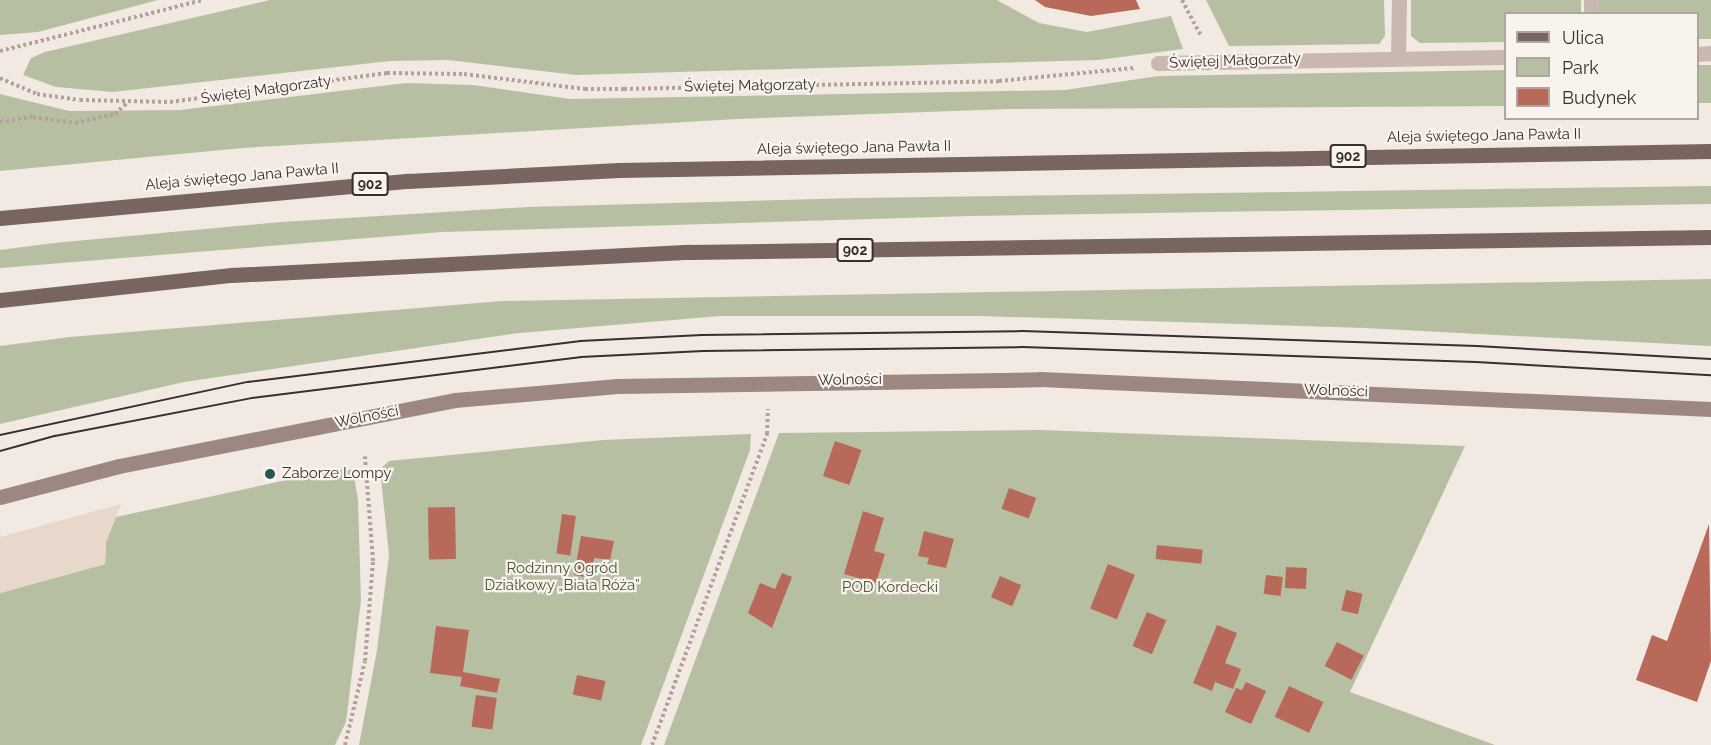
<!DOCTYPE html>
<html>
<head>
<meta charset="utf-8">
<style>
	body { margin:0 }
	#map { position:relative; width:1711px; height:745px; overflow:hidden; background:#f1e9e2; font-family:Raleway,sans-serif }
	div>[style] { position:absolute }
	.green>* { inset:0; background:#b7bfa3; transform-origin:0 0 }
	.plaza>* { inset:0; background:#e7d8cb }
	.building>* { inset:0; background:#b86959; transform-origin:0 0 }
	.path>* { height:4px; margin-top:-2px; transform-origin:0; background:repeating-linear-gradient(90deg,#b4a299 0 3px,transparent 0 6px) }
	.lane>* { height:15px; margin:-7.5px; padding:0 7.5px; transform-origin:7.5px; border-radius:7.5px; background:#c8b8af }
	.street>* { height:15px; margin:-7.5px; padding:0 7.5px; transform-origin:7.5px; border-radius:7.5px; background:#c8b8af }
	.secondary>* { height:15px; margin:-7.5px; padding:0 7.5px; transform-origin:7.5px; border-radius:7.5px; background:#9c8880 }
	.primary>* { height:15px; margin:-7.5px; padding:0 7.5px; transform-origin:7.5px; border-radius:7.5px; background:#78655f }
	.tram>* { height:1.5px; margin:-0.75px; padding:0 0.75px; transform-origin:0.75px; border-radius:0.75px; background:#382f2c }
	.dots>* { width:16px; height:16px; translate:-50% -50%; box-sizing:border-box; border:3px solid #f9f3ee; border-radius:50% }
	span { translate:-50% -50%; white-space:nowrap; text-align:center; line-height:1.15; -webkit-text-stroke:4.5px #f9f3ee; paint-order:stroke }
	.shield-label span { padding:2px 4px; background:#f9f3ee; border:2px solid; border-radius:4px; -webkit-text-stroke-width:0 }
	.shield-label { font-size:14px; color:#382f2c; font-weight:700 }
	.street-label { font-size:15px; color:#382f2c }
	.poi-label { font-size:15px; color:#382f2c }
	.left { translate:0 -50%; text-align:left }
	.park-label { font-size:15px; color:#4a5332 }
	.legend { position:absolute; left:1504px; top:12px; width:195px; height:108px; box-sizing:border-box; background:#f9f3ee; border:2px solid #aca5a0; margin:0; padding:8px 10px; list-style:none; font-size:18px; color:#382f2c }
	.legend li { display:flex; align-items:center; gap:12px; height:30px }
	.legend b { width:30px; border:2px solid #aca5a0 }
</style>
</head>
<body>
<div id="map">
	<div class="green">
		<i style="clip-path:polygon(0 0,158px 0,38px 32px,0 35px)"></i>
		<i style="clip-path:polygon(270px 0,997px 0,1039px 23px,1087px 32px,1171px 16px,1183px 49px,1098px 60px,576px 75px,448px 60px,390px 61px,113px 92px,56px 87px,23px 75px,31px 58px,45px 52px)"></i>
		<i style="clip-path:polygon(1206px 0,1384px 0,1385px 36px,1379px 44px,1229px 46px)"></i>
		<i style="clip-path:polygon(1411px 0,1581px 0,1581px 13px,1506px 14px,1505px 42px,1420px 43px,1411px 36px)"></i>
		<i style="clip-path:polygon(1598px 0,1711px 0,1711px 39px,1698px 39px,1698px 14px,1598px 14px)"></i>
		<i style="left:1711px;top:65px;width:38px;height:13px;rotate:90deg"></i>
		<i style="clip-path:polygon(1506px 70px,1505px 106px,1008px 109px,737px 119px,243px 148px,0 171px,0 94px,69px 111px,180px 110px,406px 83px,473px 85px,570px 99px,1065px 90px,1158px 76px)"></i>
		<i style="clip-path:polygon(1711px 186px,1711px 204px,971px 216px,442px 232px,0 268px,0 250px,54px 243px,281px 222px,528px 207px,856px 198px)"></i>
		<i style="clip-path:polygon(1711px 279px,1711px 346px,1365px 328px,981px 316px,720px 316px,519px 333px,184px 382px,0 424px,0 346px,70px 337px,502px 301px)"></i>
		<i style="clip-path:polygon(1041px 430px,1465px 446px,1350px 692px,1495px 745px,664px 745px,779px 433px)"></i>
		<i style="clip-path:polygon(751px 434px,750px 450px,641px 745px,359px 745px,377px 650px,389px 555px,380px 469px,389px 461px,603px 440px)"></i>
		<i style="clip-path:polygon(333px 470px,353px 470px,358px 500px,361px 600px,346px 722px,335px 745px,0 745px,0 593px,105px 564px,106px 542px,116px 517px)"></i>
	</div>
	<div class="plaza">
		<i style="clip-path:polygon(121px 504px,106px 542px,105px 564px,0 593px,0 537px)"></i>
	</div>
	<div class="building">
		<i style="clip-path:polygon(1035px 0,1136px 0,1140px 9px,1091px 16px,1045px 7px)"></i>
		<i style="left:835px;top:441px;width:28px;height:37px;rotate:19deg"></i>
		<i style="left:1009px;top:488px;width:29px;height:22px;rotate:20deg"></i>
		<i style="left:455px;top:507px;width:52px;height:27px;rotate:89deg"></i>
		<i style="clip-path:polygon(863px 511px,884px 518px,874px 551px,885px 554px,876px 583px,844px 574px)"></i>
		<i style="left:562px;top:514px;width:14px;height:40px;rotate:8deg"></i>
		<i style="clip-path:polygon(1709px 524px,1711px 661px,1697px 702px,1636px 680px,1652px 635px,1667px 641px)"></i>
		<i style="clip-path:polygon(924px 531px,954px 539px,946px 568px,927px 564px,929px 558px,918px 556px)"></i>
		<i style="clip-path:polygon(581px 536px,614px 541px,610px 560px,594px 558px,591px 578px,574px 575px)"></i>
		<i style="left:1157px;top:545px;width:46px;height:14px;rotate:6deg"></i>
		<i style="left:1108px;top:564px;width:29px;height:48px;rotate:22deg"></i>
		<i style="left:1286px;top:567px;width:21px;height:21px;rotate:3deg"></i>
		<i style="clip-path:polygon(782px 573px,792px 577px,772px 628px,748px 613px,760px 583px,775px 589px)"></i>
		<i style="left:1266px;top:575px;width:17px;height:19px;rotate:7deg"></i>
		<i style="left:1000px;top:576px;width:23px;height:23px;rotate:23deg"></i>
		<i style="left:1346px;top:590px;width:17px;height:21px;rotate:13deg"></i>
		<i style="left:1147px;top:612px;width:21px;height:37px;rotate:23deg"></i>
		<i style="clip-path:polygon(1217px 625px,1237px 633px,1225px 663px,1241px 669px,1233px 689px,1215px 682px,1212px 691px,1193px 683px)"></i>
		<i style="clip-path:polygon(436px 626px,469px 630px,463px 672px,500px 679px,497px 693px,460px 686px,462px 677px,430px 673px)"></i>
		<i style="left:1337px;top:642px;width:30px;height:27px;rotate:27deg"></i>
		<i style="left:577px;top:675px;width:29px;height:20px;rotate:12deg"></i>
		<i style="clip-path:polygon(1246px 682px,1266px 691px,1251px 724px,1225px 712px,1236px 688px,1242px 690px)"></i>
		<i style="left:1289px;top:686px;width:38px;height:34px;rotate:25deg"></i>
		<i style="left:476px;top:695px;width:21px;height:32px;rotate:8deg"></i>
	</div>
	<div class="path">
		<i style="left:1182px;top:0;width:41px;rotate:62.2deg"></i>
		<i style="left:0;top:51px;width:209px;rotate:-14.1deg"></i>
		<i style="left:0;top:78px;width:40px;rotate:23.4deg"></i>
		<i style="left:37px;top:94px;width:43px;rotate:7.9deg"></i>
		<i style="left:80px;top:100px;width:90px;rotate:1.3deg"></i>
		<i style="left:170px;top:102px;width:219px;rotate:-7.6deg"></i>
		<i style="left:387px;top:73px;width:77px;rotate:0.7deg"></i>
		<i style="left:464px;top:74px;width:122px;rotate:7.1deg"></i>
		<i style="left:585px;top:89px;width:39px"></i>
		<i style="left:624px;top:89px;width:375px;rotate:-1.2deg"></i>
		<i style="left:999px;top:81px;width:136px;rotate:-5.5deg"></i>
		<i style="left:0;top:122px;width:33px;rotate:-9deg"></i>
		<i style="left:33px;top:117px;width:42px;rotate:8.1deg"></i>
		<i style="left:75px;top:123px;width:41px;rotate:-12.7deg"></i>
		<i style="left:115px;top:114px;width:18px;rotate:-43deg"></i>
		<i style="left:345px;top:745px;width:86px;rotate:-76.6deg"></i>
		<i style="left:365px;top:661px;width:100px;rotate:-85.4deg"></i>
		<i style="left:373px;top:561px;width:105px;rotate:-94.4deg"></i>
		<i style="left:652px;top:745px;width:332px;rotate:-69.7deg"></i>
		<i style="left:767px;top:434px;width:25px;rotate:-88deg"></i>
	</div>
	<div class="lane">
		<i style="left:1398px;top:58px;width:58px;rotate:-89deg"></i>
	</div>
	<div class="street">
		<i style="left:1591px;top:14px;width:14px;rotate:-90deg"></i>
		<i style="left:1698px;top:54px;width:13px;rotate:-4deg"></i>
		<i style="left:1158px;top:63px;width:348px;rotate:-1deg"></i>
	</div>
	<div class="secondary">
		<i style="left:0;top:497px;width:123px;rotate:-14.6deg"></i>
		<i style="left:119px;top:466px;width:342px;rotate:-11.1deg"></i>
		<i style="left:455px;top:400px;width:163px;rotate:-4.9deg"></i>
		<i style="left:617px;top:386px;width:423px;rotate:-0.9deg"></i>
		<i style="left:1040px;top:379px;width:672px;rotate:2.56deg"></i>
	</div>
	<div class="primary">
		<i style="left:0;top:218px;width:410px;rotate:-5.2deg"></i>
		<i style="left:408px;top:181px;width:211px;rotate:-3deg"></i>
		<i style="left:619px;top:170px;width:1092px;rotate:-1deg"></i>
		<i style="left:0;top:300px;width:233px;rotate:-6.2deg"></i>
		<i style="left:232px;top:275px;width:458px;rotate:-2.9deg"></i>
		<i style="left:689px;top:252px;width:1022px;rotate:-0.84deg"></i>
	</div>
	<div class="tram">
		<i style="left:0;top:435px;width:254px;rotate:-12.1deg"></i>
		<i style="left:248px;top:382px;width:335px;rotate:-7deg"></i>
		<i style="left:580px;top:341px;width:122px;rotate:-2.8deg"></i>
		<i style="left:702px;top:335px;width:321px;rotate:-0.7deg"></i>
		<i style="left:1023px;top:331px;width:454px;rotate:1.9deg"></i>
		<i style="left:1477px;top:346px;width:234px;rotate:3.2deg"></i>
		<i style="left:0;top:451px;width:57px;rotate:-15.3deg"></i>
		<i style="left:55px;top:436px;width:201px;rotate:-10.9deg"></i>
		<i style="left:252px;top:398px;width:332px;rotate:-7.1deg"></i>
		<i style="left:581px;top:357px;width:122px;rotate:-2.8deg"></i>
		<i style="left:703px;top:351px;width:320px;rotate:-0.7deg"></i>
		<i style="left:1023px;top:347px;width:453px;rotate:1.9deg"></i>
		<i style="left:1476px;top:362px;width:235px;rotate:3.2deg"></i>
	</div>
	<div class="dots">
		<i style="left:270px;top:474px;background:#265554"></i>
	</div>
	<div class="shield-label">
		<span style="left:1348px;top:156px">902</span>
		<span style="left:370px;top:184px">902</span>
		<span style="left:855px;top:250px">902</span>
	</div>
	<div class="street-label">
		<span style="left:1235px;top:61px;rotate:-2deg">Świętej Małgorzaty</span>
		<span style="left:750px;top:86px;rotate:-1deg">Świętej Małgorzaty</span>
		<span style="left:266px;top:90px;rotate:-8deg">Świętej Małgorzaty</span>
		<span style="left:1484px;top:136px;rotate:-1deg">Aleja świętego Jana Pawła II</span>
		<span style="left:854px;top:148px;rotate:-1deg">Aleja świętego Jana Pawła II</span>
		<span style="left:242px;top:177px;rotate:-5deg">Aleja świętego Jana Pawła II</span>
		<span style="left:850px;top:380px;rotate:-1deg">Wolności</span>
		<span style="left:1336px;top:391px;rotate:2deg">Wolności</span>
		<span style="left:367px;top:417px;rotate:-11deg">Wolności</span>
	</div>
	<div class="poi-label">
		<span class="left" style="left:282px;top:474px">Zaborze Lompy</span>
	</div>
	<div class="park-label">
		<span style="left:562px;top:577px">Rodzinny Ogród<br>Działkowy „Biała Róża”</span>
		<span style="left:890px;top:588px">POD Kordecki</span>
	</div>
	<ul class="legend">
	<li><b style="height:8px;background:#78655f"></b>Ulica</li>
	<li><b style="height:16px;background:#b7bfa3"></b>Park</li>
	<li><b style="height:16px;background:#b86959"></b>Budynek</li>
	</ul>
</div>
</body>
</html>
